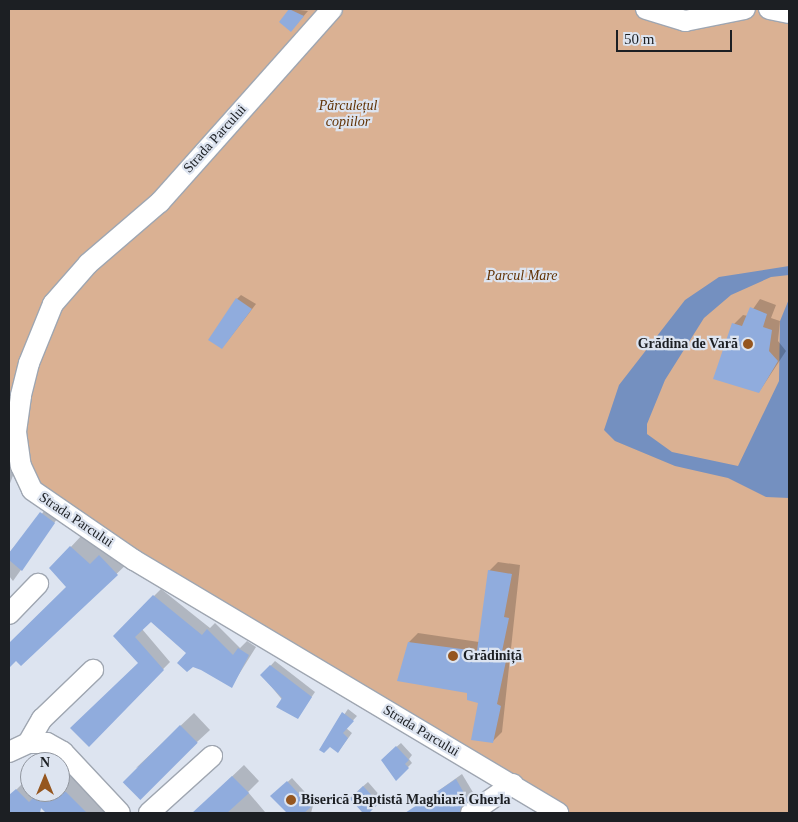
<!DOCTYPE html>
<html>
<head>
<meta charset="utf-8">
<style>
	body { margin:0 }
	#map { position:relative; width:798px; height:822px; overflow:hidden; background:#dde4f0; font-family:"Times New Roman",serif }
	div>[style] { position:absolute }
	.green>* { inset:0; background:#dab193 }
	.water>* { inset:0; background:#7490c0 }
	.shadow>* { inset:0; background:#0003; transform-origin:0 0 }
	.building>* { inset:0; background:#90acdd; transform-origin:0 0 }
	.roads { filter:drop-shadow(1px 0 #9fa6b1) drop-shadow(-1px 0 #9fa6b1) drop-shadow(0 1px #9fa6b1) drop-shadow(0 -1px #9fa6b1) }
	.minor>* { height:20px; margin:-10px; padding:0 10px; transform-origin:10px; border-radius:10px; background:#fff }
	.dots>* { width:14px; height:14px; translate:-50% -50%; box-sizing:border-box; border:2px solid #dde4f0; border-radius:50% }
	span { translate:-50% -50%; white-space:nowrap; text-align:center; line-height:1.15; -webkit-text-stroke:4.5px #dde4f0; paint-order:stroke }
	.park-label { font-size:14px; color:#613204; font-style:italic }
	.street-label { font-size:14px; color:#1c1f23 }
	.poi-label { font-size:14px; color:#1c1f23; font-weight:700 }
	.right { translate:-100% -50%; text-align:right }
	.left { translate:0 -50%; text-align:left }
	.frame { position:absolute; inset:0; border:10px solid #1c1f23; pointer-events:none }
	.north { position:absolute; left:20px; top:752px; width:50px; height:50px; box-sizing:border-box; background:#dde4f0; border:1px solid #90959e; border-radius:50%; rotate:0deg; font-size:14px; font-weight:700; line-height:20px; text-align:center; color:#1c1f23 }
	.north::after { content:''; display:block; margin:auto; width:18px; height:22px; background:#95561f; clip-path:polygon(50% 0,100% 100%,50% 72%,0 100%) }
	.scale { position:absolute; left:616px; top:30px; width:116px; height:22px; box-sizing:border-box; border:2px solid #1c1f23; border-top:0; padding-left:6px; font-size:15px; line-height:18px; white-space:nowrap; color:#1c1f23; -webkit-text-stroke:4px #dde4f0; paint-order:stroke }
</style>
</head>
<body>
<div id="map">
	<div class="green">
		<i style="clip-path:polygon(10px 9px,789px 9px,789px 813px,565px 813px,158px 568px,9px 469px)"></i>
	</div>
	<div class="water">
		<i style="clip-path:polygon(789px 266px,789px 275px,771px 277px,731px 295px,704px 318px,665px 380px,647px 424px,647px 434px,672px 452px,738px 466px,779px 381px,780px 321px,789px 299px,789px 498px,766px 497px,728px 478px,675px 466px,615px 441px,604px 430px,619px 385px,685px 300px,719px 277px)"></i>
	</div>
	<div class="shadow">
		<i style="clip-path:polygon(291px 9px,308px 11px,295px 26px,280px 22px)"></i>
		<i style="clip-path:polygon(241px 295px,256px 304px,226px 343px,237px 299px)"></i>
		<i style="clip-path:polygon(760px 299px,776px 305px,771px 318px,780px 321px,778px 341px,786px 351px,759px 392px,734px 324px,743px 315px,748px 316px)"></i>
		<i style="clip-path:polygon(9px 469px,14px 473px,9px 486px)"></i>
		<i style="clip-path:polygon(45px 510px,57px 519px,13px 581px,9px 576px,9px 553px)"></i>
		<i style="clip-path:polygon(84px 533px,104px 552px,113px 543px,130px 561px,21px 665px,16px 659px,9px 666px,9px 644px,67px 587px,51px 568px)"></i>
		<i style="clip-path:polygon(498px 562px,520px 565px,502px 732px,493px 741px,479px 702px,409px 642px,418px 633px,479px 642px,489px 571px)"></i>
		<i style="clip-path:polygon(161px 589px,210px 628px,215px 623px,240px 648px,247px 641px,256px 647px,231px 687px,151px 620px,142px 629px,170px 662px,89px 745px,140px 663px,114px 636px)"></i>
		<i style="clip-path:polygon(275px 661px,315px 692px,297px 718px,262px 675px)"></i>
		<i style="clip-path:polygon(348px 709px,357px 716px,346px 728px,352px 733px,338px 752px,330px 746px,321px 749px)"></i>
		<i style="clip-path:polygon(194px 713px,210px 730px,197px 742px,136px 768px)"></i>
		<i style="clip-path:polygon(401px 743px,412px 755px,409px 759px,412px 763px,396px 779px,387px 755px)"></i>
		<i style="clip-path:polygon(244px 765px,259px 781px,248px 792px,265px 812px,206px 813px,200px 807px)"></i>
		<i style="clip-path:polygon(66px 767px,112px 813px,48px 813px,41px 806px,34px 813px,9px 813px,9px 797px,29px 777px,30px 792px,60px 792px,60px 772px)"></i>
		<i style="clip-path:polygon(462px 774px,474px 794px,459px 813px,407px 813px)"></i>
		<i style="clip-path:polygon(292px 778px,314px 802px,311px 813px,288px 813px,272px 796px)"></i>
		<i style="left:368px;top:782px;width:21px;height:24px;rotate:49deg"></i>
	</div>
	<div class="building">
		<i style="clip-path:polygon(289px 9px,304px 16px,291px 32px,279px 22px)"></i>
		<i style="clip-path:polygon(236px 298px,252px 309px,222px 349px,208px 340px)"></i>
		<i style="clip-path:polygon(750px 307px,767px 314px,763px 327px,772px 330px,769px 351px,778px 361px,759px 393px,713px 379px,732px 323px,742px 326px)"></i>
		<i style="clip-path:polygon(40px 512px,55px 523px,22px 571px,9px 560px,9px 553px)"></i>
		<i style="clip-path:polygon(70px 546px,90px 564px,99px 555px,118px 575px,21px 666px,16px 661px,9px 668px,9px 643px,66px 587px,49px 568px)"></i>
		<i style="clip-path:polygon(488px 570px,512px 574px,504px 617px,509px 618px,500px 661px,506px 661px,497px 704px,501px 706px,493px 743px,471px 740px,478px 703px,467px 700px,467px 693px,397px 681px,408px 642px,477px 651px)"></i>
		<i style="clip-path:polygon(153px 595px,202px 635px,207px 629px,233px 655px,238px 648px,249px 655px,232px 688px,201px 670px,193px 667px,187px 672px,177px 663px,186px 653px,151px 622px,135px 637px,164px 670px,89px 747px,70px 728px,138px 663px,113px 636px)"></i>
		<i style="clip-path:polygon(270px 665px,312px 697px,298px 719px,276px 707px,282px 698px,260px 675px)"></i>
		<i style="clip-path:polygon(342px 712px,354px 721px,343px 733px,348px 738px,338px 753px,330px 747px,324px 753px,319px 750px)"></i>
		<i style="left:180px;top:725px;width:25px;height:81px;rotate:45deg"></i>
		<i style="clip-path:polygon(396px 746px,409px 760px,405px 764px,409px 768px,396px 781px,381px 760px)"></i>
		<i style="clip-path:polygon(232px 776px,249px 793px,227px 813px,192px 813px)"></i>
		<i style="clip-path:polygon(456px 779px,468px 800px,459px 813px,405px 813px)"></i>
		<i style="clip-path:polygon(287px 781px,311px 807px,304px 813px,287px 813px,270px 796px)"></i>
		<i style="clip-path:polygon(363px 786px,379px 803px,369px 813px,363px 813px,350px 799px)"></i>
		<i style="clip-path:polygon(16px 789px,29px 802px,39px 792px,66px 792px,87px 813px,46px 813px,41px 808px,40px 813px,9px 813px,9px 795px)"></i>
	</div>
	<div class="roads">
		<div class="minor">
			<i style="left:332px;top:9px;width:259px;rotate:131.7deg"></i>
			<i style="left:160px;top:202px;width:95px;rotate:139.3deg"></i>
			<i style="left:88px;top:264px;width:53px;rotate:131.2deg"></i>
			<i style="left:53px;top:304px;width:64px;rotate:112.1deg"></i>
			<i style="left:29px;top:363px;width:34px;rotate:104deg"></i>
			<i style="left:21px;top:396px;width:36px;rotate:98deg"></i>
			<i style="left:16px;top:432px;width:34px;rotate:82deg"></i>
			<i style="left:21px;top:466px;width:26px;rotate:65deg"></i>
			<i style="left:32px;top:490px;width:124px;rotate:34.5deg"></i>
			<i style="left:134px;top:560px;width:494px;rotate:30.8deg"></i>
			<i style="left:646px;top:9px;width:41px;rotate:17.1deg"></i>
			<i style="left:685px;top:21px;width:61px;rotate:-11.3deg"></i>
			<i style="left:769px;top:9px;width:20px;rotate:11deg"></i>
			<i style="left:9px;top:614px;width:42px;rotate:-46deg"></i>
			<i style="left:28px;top:743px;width:28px;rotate:-60deg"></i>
			<i style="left:42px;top:719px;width:71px;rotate:-43.9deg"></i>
			<i style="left:9px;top:752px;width:21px;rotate:-25deg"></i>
			<i style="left:28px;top:743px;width:19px"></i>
			<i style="left:47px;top:743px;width:18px;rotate:29deg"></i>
			<i style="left:63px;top:752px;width:83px;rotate:46.9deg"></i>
			<i style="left:149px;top:813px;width:85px;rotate:-42.1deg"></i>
			<i style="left:471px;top:813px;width:51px;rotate:-34.6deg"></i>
		</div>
	</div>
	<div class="dots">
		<i style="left:748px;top:344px;background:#95561f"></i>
		<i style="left:453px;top:656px;background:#95561f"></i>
		<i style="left:291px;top:800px;background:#95561f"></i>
	</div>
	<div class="park-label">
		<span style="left:348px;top:114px">Părculețul<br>copiilor</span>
		<span style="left:522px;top:276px">Parcul Mare</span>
	</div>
	<div class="street-label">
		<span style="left:215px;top:139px;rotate:-48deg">Strada Parcului</span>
		<span style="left:76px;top:520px;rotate:34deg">Strada Parcului</span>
		<span style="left:421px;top:731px;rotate:31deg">Strada Parcului</span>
	</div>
	<div class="poi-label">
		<span class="right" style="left:738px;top:344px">Grădina de Vară</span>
		<span class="left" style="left:463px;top:656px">Grădiniță</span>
		<span class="left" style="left:301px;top:800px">Biserică Baptistă Maghiară Gherla</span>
	</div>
	<div class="frame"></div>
	<div class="north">N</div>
	<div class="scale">50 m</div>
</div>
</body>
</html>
